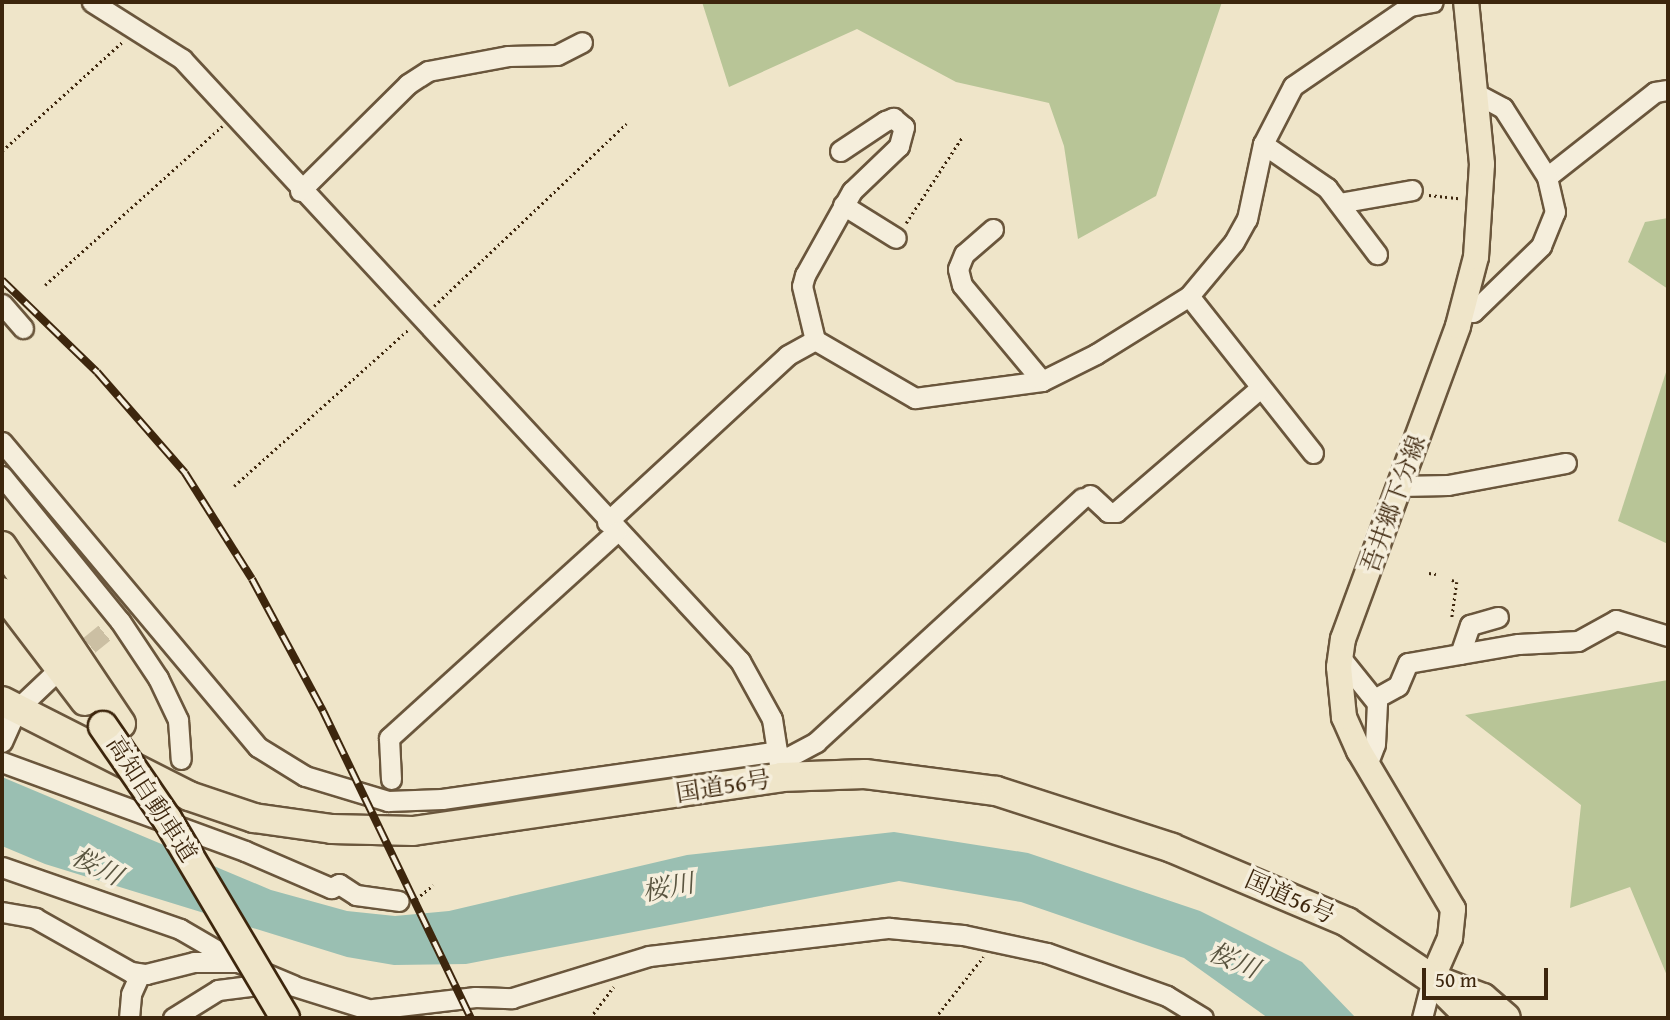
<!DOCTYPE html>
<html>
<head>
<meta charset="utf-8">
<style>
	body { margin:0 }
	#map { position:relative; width:1670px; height:1020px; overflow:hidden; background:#efe5c9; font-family:"Gentium Book Plus","Noto Serif JP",serif }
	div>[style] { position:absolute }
	.green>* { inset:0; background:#b8c597 }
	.water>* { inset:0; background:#9abfb2 }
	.minor-tunnel>* { height:19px; margin-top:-9.5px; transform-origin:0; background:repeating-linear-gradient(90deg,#cbbfa3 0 19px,transparent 0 29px) }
	.path>* { height:2.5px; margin-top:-1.25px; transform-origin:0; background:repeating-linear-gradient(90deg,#3d260d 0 2px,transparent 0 5.5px) }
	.roads { filter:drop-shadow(2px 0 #6a563c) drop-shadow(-2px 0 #6a563c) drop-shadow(0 2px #6a563c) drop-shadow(0 -2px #6a563c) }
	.minor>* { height:19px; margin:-9.5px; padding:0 9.5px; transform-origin:9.5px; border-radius:9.5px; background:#f5eedc }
	.major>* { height:24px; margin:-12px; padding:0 12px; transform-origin:12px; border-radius:12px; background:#efe5c9 }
	.highway>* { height:28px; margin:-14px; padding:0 14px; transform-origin:14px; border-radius:14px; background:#efe5c9 }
	.rail>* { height:8px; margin-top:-4px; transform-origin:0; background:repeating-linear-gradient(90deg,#f5eedc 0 16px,#3d260d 0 32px); box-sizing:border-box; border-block:2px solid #3d260d }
	.bridges { filter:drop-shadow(2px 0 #3d260d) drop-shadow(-2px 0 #3d260d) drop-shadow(0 2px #3d260d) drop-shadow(0 -2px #3d260d) }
	.highway-bridge>* { height:28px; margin:-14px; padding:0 14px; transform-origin:14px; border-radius:14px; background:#efe5c9 }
	span { translate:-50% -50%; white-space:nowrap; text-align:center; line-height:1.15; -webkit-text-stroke:7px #f5eedc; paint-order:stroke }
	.street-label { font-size:24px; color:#3d260d }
	.water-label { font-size:26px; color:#59543f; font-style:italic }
	.frame { position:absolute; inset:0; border:4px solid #3d260d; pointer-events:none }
	.scale { position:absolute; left:1422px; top:968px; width:126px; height:32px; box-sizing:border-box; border:4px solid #3d260d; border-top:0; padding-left:9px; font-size:21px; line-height:24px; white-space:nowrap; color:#3d260d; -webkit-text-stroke:5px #f5eedc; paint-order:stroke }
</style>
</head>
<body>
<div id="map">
	<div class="green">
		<i style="clip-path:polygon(702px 2px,1222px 2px,1156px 196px,1078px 239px,1064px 146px,1049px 103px,956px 82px,857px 29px,729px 87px)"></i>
		<i style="clip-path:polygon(1668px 218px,1668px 289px,1628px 262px,1645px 222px)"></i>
		<i style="clip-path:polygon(1668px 366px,1668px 544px,1618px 521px)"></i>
		<i style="clip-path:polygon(1668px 680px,1668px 978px,1630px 887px,1570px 908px,1581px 805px,1465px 715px)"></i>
	</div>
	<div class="water">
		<i style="clip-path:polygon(2px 777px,271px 890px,347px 911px,395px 916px,449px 911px,687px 855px,894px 832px,1028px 853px,1200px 911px,1302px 962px,1356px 1018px,1268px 1018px,1184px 958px,1021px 902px,899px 881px,466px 964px,394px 965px,347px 957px,45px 864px,2px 846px)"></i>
	</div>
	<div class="minor-tunnel">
		<i style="left:67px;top:663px;width:62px;rotate:-39.1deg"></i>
	</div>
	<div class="path">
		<i style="left:2px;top:151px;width:162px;rotate:-42.2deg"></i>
		<i style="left:1429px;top:195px;width:30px;rotate:6deg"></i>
		<i style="left:906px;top:223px;width:104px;rotate:-56.8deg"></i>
		<i style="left:45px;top:285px;width:238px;rotate:-41.9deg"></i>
		<i style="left:434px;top:306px;width:265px;rotate:-43.5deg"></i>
		<i style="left:234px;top:486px;width:235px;rotate:-41.9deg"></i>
		<i style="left:1429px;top:573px;width:7px;rotate:8deg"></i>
		<i style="left:1452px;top:580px;width:5px;rotate:22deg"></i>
		<i style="left:1457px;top:582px;width:37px;rotate:98deg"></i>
		<i style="left:416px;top:899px;width:22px;rotate:-39deg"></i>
		<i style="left:590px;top:1018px;width:39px;rotate:-53deg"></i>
		<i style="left:935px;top:1018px;width:78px;rotate:-51.8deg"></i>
	</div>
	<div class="roads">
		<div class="minor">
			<i style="left:92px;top:2px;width:107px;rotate:32.3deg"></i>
			<i style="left:182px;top:59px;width:821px;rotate:47.17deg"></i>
			<i style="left:740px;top:661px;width:66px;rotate:61.1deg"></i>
			<i style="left:772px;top:719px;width:59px;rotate:81.2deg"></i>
			<i style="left:1263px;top:144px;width:78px;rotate:34.5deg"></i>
			<i style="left:1327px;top:188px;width:83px;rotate:52.9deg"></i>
			<i style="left:840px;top:151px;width:54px;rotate:-33.7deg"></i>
			<i style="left:885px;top:121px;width:9px;rotate:-21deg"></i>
			<i style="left:893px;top:118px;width:14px;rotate:39deg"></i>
			<i style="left:904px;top:127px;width:20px;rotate:105deg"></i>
			<i style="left:899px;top:146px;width:65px;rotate:136.2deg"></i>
			<i style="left:852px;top:191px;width:96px;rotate:119.2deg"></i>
			<i style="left:805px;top:275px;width:11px;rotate:105deg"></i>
			<i style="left:802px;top:286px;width:56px;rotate:76.5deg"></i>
			<i style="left:815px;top:340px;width:116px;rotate:30.1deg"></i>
			<i style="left:915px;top:398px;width:128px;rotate:-7.6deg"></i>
			<i style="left:1042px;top:381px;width:60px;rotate:-26.6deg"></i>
			<i style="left:1096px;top:354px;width:110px;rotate:-31.9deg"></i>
			<i style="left:1189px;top:296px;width:70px;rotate:-50.2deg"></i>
			<i style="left:1234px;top:242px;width:26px;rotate:-61deg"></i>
			<i style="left:1247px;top:219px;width:77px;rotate:-78deg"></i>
			<i style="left:1263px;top:144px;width:65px;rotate:-62.7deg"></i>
			<i style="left:1293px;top:86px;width:142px;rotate:-34.4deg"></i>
			<i style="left:1410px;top:6px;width:23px;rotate:-10deg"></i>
			<i style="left:1547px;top:177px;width:137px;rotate:-38.2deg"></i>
			<i style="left:1655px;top:92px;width:13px;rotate:-9deg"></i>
			<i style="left:300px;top:191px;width:152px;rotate:-44.7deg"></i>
			<i style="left:408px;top:84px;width:24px;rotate:-33deg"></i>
			<i style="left:428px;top:71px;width:81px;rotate:-10.6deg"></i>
			<i style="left:508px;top:56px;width:49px;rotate:-1.2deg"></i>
			<i style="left:557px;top:55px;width:28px;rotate:-27deg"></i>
			<i style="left:1339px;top:203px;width:74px;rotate:-10.1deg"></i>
			<i style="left:843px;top:205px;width:62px;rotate:31.9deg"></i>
			<i style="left:993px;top:229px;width:38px;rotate:139deg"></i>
			<i style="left:964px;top:254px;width:16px;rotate:112deg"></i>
			<i style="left:958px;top:269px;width:16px;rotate:76deg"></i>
			<i style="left:962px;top:285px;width:125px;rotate:50.2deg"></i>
			<i style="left:1189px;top:296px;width:200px;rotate:51.7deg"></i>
			<i style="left:2px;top:304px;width:32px;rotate:49deg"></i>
			<i style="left:1463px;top:310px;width:10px;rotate:11deg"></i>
			<i style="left:1473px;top:312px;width:95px;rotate:-44.1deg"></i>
			<i style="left:1541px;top:246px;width:37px;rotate:-68deg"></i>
			<i style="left:1555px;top:212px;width:36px;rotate:-103deg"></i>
			<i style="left:1547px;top:177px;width:82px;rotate:-122.5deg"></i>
			<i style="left:1503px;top:108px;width:32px;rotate:-152deg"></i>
			<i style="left:2px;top:442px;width:398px;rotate:50deg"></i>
			<i style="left:258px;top:747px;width:55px;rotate:31.7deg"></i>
			<i style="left:305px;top:776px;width:87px;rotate:16.8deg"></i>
			<i style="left:388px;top:801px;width:54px;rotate:-2.1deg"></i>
			<i style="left:442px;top:799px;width:339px;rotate:-8.1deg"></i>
			<i style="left:2px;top:476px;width:187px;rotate:50.9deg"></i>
			<i style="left:120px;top:621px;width:69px;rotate:56.3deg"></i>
			<i style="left:158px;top:678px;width:47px;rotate:64.5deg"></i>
			<i style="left:178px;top:720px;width:39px;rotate:86deg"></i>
			<i style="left:1400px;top:486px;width:48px;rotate:-1.2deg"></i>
			<i style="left:1448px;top:485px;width:120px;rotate:-10.6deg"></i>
			<i style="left:1090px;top:495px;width:25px;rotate:43deg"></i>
			<i style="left:1108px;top:512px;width:8px"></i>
			<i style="left:1116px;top:512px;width:189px;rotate:-40.7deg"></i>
			<i style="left:607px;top:522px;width:246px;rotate:-42.7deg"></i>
			<i style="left:788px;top:355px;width:31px;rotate:-29deg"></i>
			<i style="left:1460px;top:654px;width:31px;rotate:-71deg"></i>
			<i style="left:1470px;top:625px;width:29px;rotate:-16deg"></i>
			<i style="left:1340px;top:657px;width:59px;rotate:51.2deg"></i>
			<i style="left:1377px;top:703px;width:41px;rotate:92.8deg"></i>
			<i style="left:1375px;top:744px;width:22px;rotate:111deg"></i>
			<i style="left:1376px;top:698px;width:25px;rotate:-29deg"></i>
			<i style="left:1398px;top:686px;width:25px;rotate:-67deg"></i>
			<i style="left:1408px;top:663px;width:112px;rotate:-9.8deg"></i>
			<i style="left:1518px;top:644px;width:60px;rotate:-2.9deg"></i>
			<i style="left:1578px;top:641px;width:43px;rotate:-28.9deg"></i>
			<i style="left:1616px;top:620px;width:54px;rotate:17.1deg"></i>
			<i style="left:2px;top:742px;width:36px;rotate:-66deg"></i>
			<i style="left:17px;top:709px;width:54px;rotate:-43.5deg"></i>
			<i style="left:781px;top:761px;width:40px;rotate:-28deg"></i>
			<i style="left:816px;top:742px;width:361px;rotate:-42.5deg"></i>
			<i style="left:2px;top:762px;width:259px;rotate:20.1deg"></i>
			<i style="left:245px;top:851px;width:94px;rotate:23.3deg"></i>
			<i style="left:331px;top:888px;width:9px;rotate:-27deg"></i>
			<i style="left:339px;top:884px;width:20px;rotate:33deg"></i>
			<i style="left:356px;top:895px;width:43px;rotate:7.9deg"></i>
			<i style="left:391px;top:779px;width:41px;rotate:-92.8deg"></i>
			<i style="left:389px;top:738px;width:307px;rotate:-42.2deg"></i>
			<i style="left:2px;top:867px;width:188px;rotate:19.2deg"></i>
			<i style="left:180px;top:929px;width:66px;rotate:30.1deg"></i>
			<i style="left:2px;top:912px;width:34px;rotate:10deg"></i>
			<i style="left:35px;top:918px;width:110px;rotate:29.4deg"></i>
			<i style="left:131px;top:972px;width:15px;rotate:8deg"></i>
			<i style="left:146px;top:974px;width:49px;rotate:-14deg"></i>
			<i style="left:194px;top:962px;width:44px"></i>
			<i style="left:238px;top:962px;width:60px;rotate:22.7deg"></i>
			<i style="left:373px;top:1009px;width:103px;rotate:-6.7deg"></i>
			<i style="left:475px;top:997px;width:37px;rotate:2deg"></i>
			<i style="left:512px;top:998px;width:143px;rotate:-17deg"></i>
			<i style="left:649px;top:956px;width:242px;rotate:-6.7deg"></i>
			<i style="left:889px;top:928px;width:74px;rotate:5.4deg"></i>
			<i style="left:963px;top:935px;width:86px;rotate:12.1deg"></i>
			<i style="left:1047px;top:953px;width:127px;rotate:19.7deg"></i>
			<i style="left:1167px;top:996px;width:42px;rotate:31.4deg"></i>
			<i style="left:129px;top:1018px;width:24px;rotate:-85deg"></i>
			<i style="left:131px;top:994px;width:22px;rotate:-66deg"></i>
			<i style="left:173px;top:1018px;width:53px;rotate:-31.9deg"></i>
			<i style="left:218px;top:990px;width:64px;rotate:-7.2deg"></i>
			<i style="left:281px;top:982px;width:108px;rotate:17.3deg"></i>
			<i style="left:1422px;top:1018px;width:40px;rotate:-75.6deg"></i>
		</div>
		<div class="major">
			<i style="left:1432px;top:979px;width:45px;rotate:-66.3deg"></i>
			<i style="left:1450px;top:938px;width:29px;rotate:-84deg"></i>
			<i style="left:1453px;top:909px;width:184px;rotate:-120.7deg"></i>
			<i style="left:1359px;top:751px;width:37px;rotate:-114deg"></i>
			<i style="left:1344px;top:717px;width:50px;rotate:-95.7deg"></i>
			<i style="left:1339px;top:667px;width:28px;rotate:-82deg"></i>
			<i style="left:1343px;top:639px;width:333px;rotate:-69.8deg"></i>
			<i style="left:1458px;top:326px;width:71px;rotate:-75.4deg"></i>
			<i style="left:1476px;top:257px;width:93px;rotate:-86.3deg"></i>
			<i style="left:1482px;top:164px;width:163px;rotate:-95.6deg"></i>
		</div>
		<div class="highway">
			<i style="left:2px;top:546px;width:214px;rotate:56.2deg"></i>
			<i style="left:2px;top:592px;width:137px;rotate:52.7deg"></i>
			<i style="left:2px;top:701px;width:210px;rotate:26.9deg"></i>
			<i style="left:189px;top:796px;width:69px;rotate:18.7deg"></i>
			<i style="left:254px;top:818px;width:79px;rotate:8deg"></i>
			<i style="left:332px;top:829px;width:81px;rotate:1.4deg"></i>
			<i style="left:413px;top:831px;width:372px;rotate:-8.3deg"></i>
			<i style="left:781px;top:777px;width:84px;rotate:-2deg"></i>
			<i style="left:865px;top:774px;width:132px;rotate:7.4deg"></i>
			<i style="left:996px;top:791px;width:185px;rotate:17.9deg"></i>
			<i style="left:1172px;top:848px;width:190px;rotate:22.9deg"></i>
			<i style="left:1347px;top:922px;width:102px;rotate:33.8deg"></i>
			<i style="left:1432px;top:979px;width:55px;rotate:45deg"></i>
			<i style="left:1441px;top:982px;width:45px;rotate:20.9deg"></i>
			<i style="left:1483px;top:998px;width:30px;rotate:41deg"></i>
		</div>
	</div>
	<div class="rail">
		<i style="left:2px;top:280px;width:132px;rotate:44.1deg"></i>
		<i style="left:97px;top:372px;width:134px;rotate:48.9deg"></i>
		<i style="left:185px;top:473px;width:125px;rotate:57.7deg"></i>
		<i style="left:252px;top:579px;width:150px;rotate:61.7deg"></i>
		<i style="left:323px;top:711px;width:341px;rotate:64.3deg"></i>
	</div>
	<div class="bridges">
		<div class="highway-bridge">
			<i style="left:103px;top:726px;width:113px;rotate:55.5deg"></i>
			<i style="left:167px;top:819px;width:231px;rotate:59.3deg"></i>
		</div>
	</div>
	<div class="street-label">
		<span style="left:1393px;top:504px;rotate:-70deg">吾井郷下分線</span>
		<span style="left:723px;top:786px;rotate:-9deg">国道56号</span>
		<span style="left:152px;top:799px;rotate:57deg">高知自動車道</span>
		<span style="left:1290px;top:897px;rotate:24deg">国道56号</span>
	</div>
	<div class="water-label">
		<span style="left:97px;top:866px;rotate:27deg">桜川</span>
		<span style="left:668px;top:887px;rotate:-11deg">桜川</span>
		<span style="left:1234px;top:960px;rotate:23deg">桜川</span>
	</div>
	<div class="frame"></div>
	<div class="scale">50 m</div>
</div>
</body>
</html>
